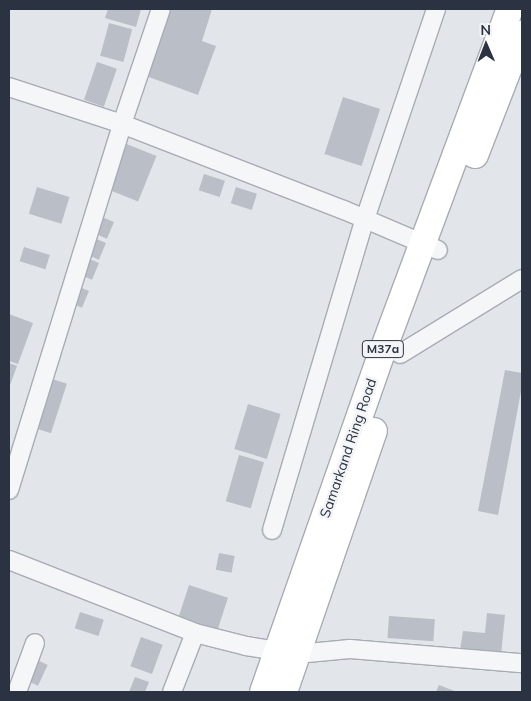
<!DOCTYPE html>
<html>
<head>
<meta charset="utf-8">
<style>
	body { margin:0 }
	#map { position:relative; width:531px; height:701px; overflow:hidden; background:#e2e5ea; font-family:Mulish,sans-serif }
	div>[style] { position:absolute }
	.building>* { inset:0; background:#babec7; transform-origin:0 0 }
	.roads { filter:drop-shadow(1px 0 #a7acb4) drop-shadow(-1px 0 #a7acb4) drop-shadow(0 1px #a7acb4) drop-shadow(0 -1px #a7acb4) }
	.minor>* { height:18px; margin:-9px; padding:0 9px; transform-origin:9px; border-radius:9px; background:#f5f6f8 }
	.highway>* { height:26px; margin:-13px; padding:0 13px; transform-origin:13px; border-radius:13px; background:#fff }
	span { translate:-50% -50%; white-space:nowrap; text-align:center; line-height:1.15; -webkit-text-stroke:5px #f2f4f7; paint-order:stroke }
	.shield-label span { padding:1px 4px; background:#f2f4f7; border:1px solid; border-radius:4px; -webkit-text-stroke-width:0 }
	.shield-label { font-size:12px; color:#2b3241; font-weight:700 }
	.street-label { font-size:14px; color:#2b3241 }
	.frame { position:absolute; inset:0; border:10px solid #2b3241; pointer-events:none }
	.north { position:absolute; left:461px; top:20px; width:50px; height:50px; -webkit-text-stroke:4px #f2f4f7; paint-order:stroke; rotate:359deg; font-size:14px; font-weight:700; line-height:20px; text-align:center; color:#2b3241 }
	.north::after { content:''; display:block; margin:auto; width:18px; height:22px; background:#2b3241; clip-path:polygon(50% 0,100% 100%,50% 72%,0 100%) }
</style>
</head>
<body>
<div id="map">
	<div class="building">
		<i style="clip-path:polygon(108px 9px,141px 9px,136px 27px,105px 18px)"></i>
		<i style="clip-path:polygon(168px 9px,212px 9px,202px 41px,216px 46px,198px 95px,146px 76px)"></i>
		<i style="left:109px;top:23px;width:24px;height:34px;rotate:15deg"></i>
		<i style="left:97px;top:62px;width:21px;height:40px;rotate:19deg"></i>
		<i style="left:343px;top:97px;width:39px;height:60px;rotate:18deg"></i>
		<i style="left:124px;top:143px;width:35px;height:49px;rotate:22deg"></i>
		<i style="left:204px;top:174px;width:22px;height:17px;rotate:18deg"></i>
		<i style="left:37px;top:187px;width:34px;height:28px;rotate:17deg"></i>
		<i style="left:236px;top:187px;width:22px;height:17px;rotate:18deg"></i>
		<i style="left:102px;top:217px;width:13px;height:18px;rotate:23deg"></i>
		<i style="left:94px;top:238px;width:13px;height:18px;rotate:23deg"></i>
		<i style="left:24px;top:247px;width:27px;height:15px;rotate:17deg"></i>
		<i style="left:87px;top:258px;width:13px;height:18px;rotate:23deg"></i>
		<i style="left:77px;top:286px;width:13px;height:18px;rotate:23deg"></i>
		<i style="clip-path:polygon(9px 314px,33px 323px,18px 364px,9px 361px)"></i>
		<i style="clip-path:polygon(9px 363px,17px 366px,9px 388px)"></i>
		<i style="clip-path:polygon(505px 370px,522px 373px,522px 386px,498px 515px,478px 511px)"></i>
		<i style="left:46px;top:377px;width:22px;height:52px;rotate:18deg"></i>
		<i style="left:248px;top:404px;width:34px;height:47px;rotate:17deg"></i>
		<i style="left:239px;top:455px;width:26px;height:48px;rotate:16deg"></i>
		<i style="left:219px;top:553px;width:16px;height:17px;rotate:11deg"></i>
		<i style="left:189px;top:585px;width:41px;height:36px;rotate:18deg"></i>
		<i style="left:80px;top:612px;width:25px;height:17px;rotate:18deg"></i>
		<i style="clip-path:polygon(487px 613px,505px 615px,501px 655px,460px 650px,463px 631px,485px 633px)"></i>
		<i style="left:389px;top:616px;width:46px;height:22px;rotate:4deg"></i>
		<i style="left:141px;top:637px;width:23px;height:31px;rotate:20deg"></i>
		<i style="left:35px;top:659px;width:14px;height:23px;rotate:25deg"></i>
		<i style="clip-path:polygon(135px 677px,149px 682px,145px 692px,129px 692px)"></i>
		<i style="clip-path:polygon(439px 685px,457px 692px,436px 692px)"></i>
	</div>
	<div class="roads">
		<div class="minor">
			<i style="left:9px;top:87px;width:119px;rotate:18.1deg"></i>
			<i style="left:122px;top:124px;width:238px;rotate:21.2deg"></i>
			<i style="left:344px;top:210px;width:102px;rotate:23.1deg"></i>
			<i style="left:400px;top:354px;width:143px;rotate:-31.6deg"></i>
			<i style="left:9px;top:490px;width:383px;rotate:-72.8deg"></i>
			<i style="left:122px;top:124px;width:121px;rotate:-71.3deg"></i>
			<i style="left:272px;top:530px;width:325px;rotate:-73.4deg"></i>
			<i style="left:365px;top:219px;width:222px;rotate:-71.3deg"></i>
			<i style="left:9px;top:560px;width:200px;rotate:21.4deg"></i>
			<i style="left:195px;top:633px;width:53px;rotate:14.3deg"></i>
			<i style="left:246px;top:646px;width:52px;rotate:8.9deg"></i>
			<i style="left:297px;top:654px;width:53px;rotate:-5.4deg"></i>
			<i style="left:350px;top:649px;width:173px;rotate:4.7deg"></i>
			<i style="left:17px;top:692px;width:52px;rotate:-69.8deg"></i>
			<i style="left:172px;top:692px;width:63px;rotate:-68.7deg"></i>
		</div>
		<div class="highway">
			<i style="left:475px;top:155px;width:130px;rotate:-68.8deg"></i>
			<i style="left:263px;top:692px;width:362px;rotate:-70.7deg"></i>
			<i style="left:383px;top:350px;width:364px;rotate:-69.6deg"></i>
			<i style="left:284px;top:692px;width:276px;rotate:-71deg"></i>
		</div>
	</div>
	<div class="shield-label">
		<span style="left:383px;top:349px">M37a</span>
	</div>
	<div class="street-label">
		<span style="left:348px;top:448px;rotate:-71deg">Samarkand Ring Road</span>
	</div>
	<div class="frame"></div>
	<div class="north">N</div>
</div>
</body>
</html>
